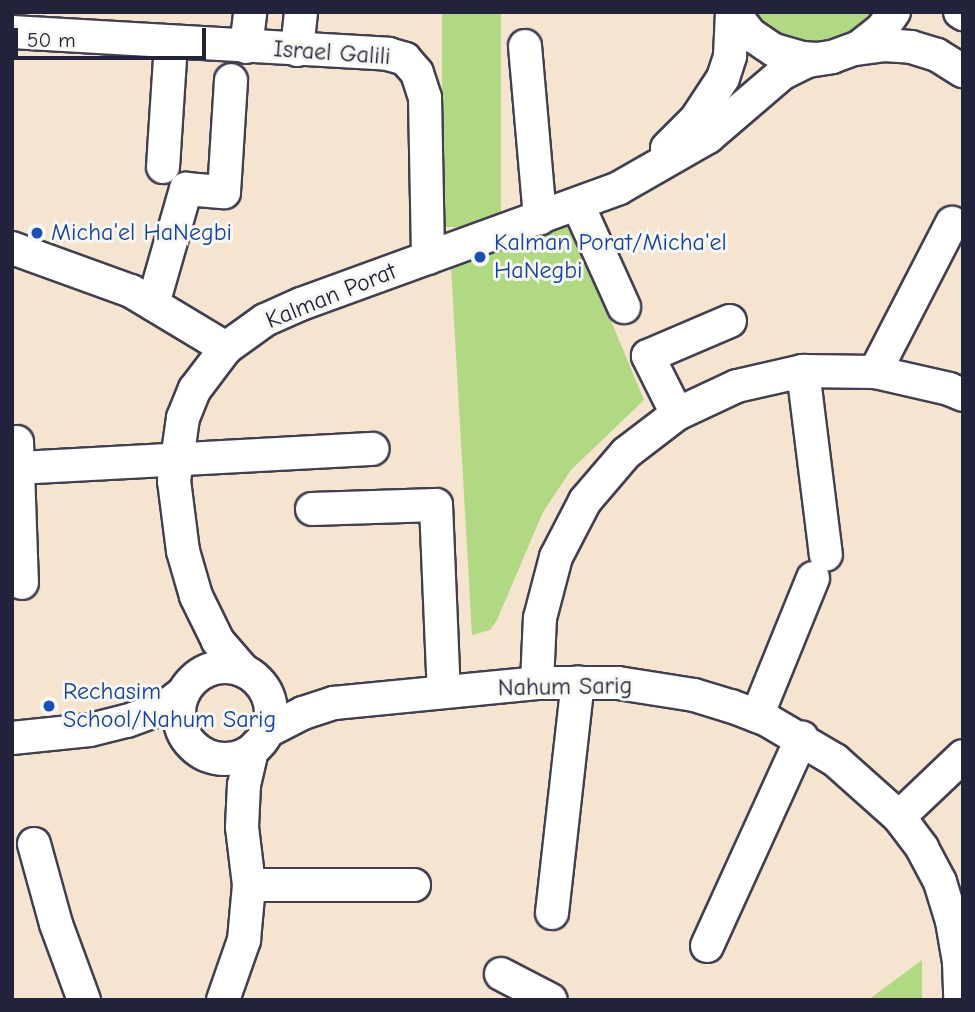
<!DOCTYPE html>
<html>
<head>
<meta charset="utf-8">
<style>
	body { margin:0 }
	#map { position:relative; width:975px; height:1012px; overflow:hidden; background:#f5e4d0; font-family:"Comic Neue",sans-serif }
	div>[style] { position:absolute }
	.green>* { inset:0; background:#b1d983; transform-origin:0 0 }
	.roads { filter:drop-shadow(2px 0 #423f51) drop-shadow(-2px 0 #423f51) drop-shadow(0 2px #423f51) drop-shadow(0 -2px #423f51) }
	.minor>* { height:32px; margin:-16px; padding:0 16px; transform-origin:16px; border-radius:16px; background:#fff }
	.minor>.ring { margin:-16px; padding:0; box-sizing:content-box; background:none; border:32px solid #fff; border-radius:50% }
	.dots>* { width:19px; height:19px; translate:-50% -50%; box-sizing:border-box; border:4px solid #f6f6f2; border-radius:50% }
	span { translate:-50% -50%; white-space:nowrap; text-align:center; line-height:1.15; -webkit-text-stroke:6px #f6f6f2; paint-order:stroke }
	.street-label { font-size:24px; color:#22223b }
	.transit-label { font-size:24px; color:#164399 }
	.left { translate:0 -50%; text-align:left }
	.frame { position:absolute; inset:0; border:14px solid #22223b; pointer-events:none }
	.scale { position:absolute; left:14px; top:28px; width:192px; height:32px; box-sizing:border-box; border:4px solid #22223b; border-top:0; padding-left:9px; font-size:21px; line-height:24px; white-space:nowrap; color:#22223b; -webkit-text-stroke:5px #f6f6f2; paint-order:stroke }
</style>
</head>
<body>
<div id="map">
	<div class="green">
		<i style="left:442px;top:12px;width:59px;height:215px"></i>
		<i style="clip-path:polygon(753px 12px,874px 12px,852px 32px,816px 42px,780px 35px)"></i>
		<i style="clip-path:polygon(571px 225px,644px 400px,571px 470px,543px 512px,497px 620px,490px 630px,472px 635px,451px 267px)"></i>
		<i style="clip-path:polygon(922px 960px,922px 1000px,868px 1000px)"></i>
	</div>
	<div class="roads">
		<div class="minor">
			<i style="left:733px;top:12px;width:28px;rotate:52deg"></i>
			<i style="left:750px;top:34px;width:29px;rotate:34deg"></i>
			<i style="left:774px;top:50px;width:29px;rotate:16deg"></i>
			<i style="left:802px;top:58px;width:15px;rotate:4deg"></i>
			<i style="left:817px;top:59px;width:15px;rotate:-8deg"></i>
			<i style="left:832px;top:57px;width:29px;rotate:-20deg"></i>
			<i style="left:859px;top:47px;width:29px;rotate:-38deg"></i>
			<i style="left:882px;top:29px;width:21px;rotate:-55deg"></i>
			<i style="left:960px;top:12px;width:4px;rotate:34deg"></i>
			<i style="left:12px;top:32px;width:377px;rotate:3.3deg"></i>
			<i style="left:388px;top:54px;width:18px;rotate:16deg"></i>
			<i style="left:405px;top:59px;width:18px;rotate:49deg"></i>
			<i style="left:417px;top:73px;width:26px;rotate:72deg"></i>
			<i style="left:425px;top:98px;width:160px;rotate:88.9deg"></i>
			<i style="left:525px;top:46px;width:173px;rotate:85deg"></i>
			<i style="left:246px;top:47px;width:35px;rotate:-83deg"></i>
			<i style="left:856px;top:49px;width:28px;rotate:-8deg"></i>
			<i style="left:884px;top:45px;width:27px;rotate:4deg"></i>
			<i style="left:911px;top:47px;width:27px;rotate:17deg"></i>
			<i style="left:937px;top:55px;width:31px;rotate:32deg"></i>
			<i style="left:297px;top:50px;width:38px;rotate:-84deg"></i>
			<i style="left:667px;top:148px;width:41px;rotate:-45deg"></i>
			<i style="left:696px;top:119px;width:49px;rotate:-56.6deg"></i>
			<i style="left:723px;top:78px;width:23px;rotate:-72deg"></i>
			<i style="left:730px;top:56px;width:44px;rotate:-87.4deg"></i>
			<i style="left:163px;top:167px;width:125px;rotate:-86.3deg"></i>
			<i style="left:578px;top:205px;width:112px;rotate:65.7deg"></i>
			<i style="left:12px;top:248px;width:127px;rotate:19.9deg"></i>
			<i style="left:131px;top:291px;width:111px;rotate:31deg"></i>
			<i style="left:153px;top:304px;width:120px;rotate:-74deg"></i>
			<i style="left:186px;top:189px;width:38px;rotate:5deg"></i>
			<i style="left:224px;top:192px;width:112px;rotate:-86.4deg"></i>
			<i style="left:803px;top:371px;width:185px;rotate:82.9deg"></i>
			<i style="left:875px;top:372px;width:168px;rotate:-62.7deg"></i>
			<i style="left:677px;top:414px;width:65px;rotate:-116.6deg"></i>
			<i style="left:648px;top:356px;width:89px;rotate:-23.1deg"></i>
			<i style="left:17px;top:442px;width:141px;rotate:88deg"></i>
			<i style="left:18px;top:468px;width:355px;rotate:-3.1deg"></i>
			<i style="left:312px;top:509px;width:124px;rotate:-1.8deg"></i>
			<i style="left:436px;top:505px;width:187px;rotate:87.6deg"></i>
			<i class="ring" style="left:179px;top:667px;width:60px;height:60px"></i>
			<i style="left:244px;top:671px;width:40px;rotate:-131deg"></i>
			<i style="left:218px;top:641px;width:50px;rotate:-116.1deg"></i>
			<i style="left:196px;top:596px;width:47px;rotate:-106.1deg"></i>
			<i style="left:183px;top:551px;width:71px;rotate:-97.3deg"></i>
			<i style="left:174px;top:481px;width:64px;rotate:-81.9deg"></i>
			<i style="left:183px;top:418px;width:31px;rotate:-68deg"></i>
			<i style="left:195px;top:389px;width:51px;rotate:-52.9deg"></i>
			<i style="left:226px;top:348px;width:48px;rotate:-35.7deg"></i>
			<i style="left:265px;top:320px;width:39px;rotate:-24deg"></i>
			<i style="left:301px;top:304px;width:338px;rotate:-20deg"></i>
			<i style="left:619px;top:188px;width:103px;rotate:-29.8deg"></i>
			<i style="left:708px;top:137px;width:99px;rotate:-40.5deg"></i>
			<i style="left:783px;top:73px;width:28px;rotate:-26deg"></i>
			<i style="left:808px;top:61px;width:24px;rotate:-9deg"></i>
			<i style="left:537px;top:683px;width:65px;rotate:-87.4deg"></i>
			<i style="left:540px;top:618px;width:63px;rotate:-75.3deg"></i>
			<i style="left:556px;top:557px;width:63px;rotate:-62.6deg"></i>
			<i style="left:585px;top:501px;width:63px;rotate:-49.5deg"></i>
			<i style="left:626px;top:453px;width:64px;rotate:-37.4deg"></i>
			<i style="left:677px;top:414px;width:66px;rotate:-25deg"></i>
			<i style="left:737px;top:386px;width:68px;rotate:-12.8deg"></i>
			<i style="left:803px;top:371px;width:72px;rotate:0.8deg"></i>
			<i style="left:875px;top:372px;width:76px;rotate:12.9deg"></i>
			<i style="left:949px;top:389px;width:15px;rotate:23deg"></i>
			<i style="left:757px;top:716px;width:149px;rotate:-67.9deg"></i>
			<i style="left:266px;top:732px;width:42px;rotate:-27.2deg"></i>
			<i style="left:303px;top:713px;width:33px;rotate:-18deg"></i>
			<i style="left:334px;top:703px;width:204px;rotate:-5.6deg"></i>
			<i style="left:537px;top:683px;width:81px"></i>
			<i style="left:618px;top:683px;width:77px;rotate:9deg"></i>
			<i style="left:694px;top:695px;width:39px;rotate:17deg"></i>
			<i style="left:731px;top:706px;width:39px;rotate:21deg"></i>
			<i style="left:767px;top:720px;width:79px;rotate:30.5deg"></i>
			<i style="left:835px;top:760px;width:86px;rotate:41.7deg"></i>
			<i style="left:899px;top:817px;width:39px;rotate:53deg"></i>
			<i style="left:922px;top:848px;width:38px;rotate:62deg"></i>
			<i style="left:940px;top:882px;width:41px;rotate:72.9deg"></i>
			<i style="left:952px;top:921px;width:42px;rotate:80.3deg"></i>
			<i style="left:959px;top:962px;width:38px;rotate:88deg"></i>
			<i style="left:12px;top:738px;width:78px;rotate:-5.9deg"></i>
			<i style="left:90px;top:730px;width:38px;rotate:-14deg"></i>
			<i style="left:127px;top:721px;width:40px;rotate:-20.2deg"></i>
			<i style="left:165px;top:707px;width:23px;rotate:-38deg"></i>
			<i style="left:899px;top:817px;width:88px;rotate:-43.6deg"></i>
			<i style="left:34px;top:844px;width:83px;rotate:74.6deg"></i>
			<i style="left:56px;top:924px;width:81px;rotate:69.8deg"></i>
			<i style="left:249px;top:885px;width:165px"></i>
			<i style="left:552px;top:913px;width:232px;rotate:-83.6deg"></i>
			<i style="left:707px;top:946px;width:229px;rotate:-65.5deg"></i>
			<i style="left:501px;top:974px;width:56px;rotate:27.5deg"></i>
			<i style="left:223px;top:1000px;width:64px;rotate:-70.7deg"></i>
			<i style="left:244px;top:940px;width:55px;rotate:-84.8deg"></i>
			<i style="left:249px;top:885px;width:58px;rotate:-96.9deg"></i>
			<i style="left:242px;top:827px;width:42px;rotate:-87.3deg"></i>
			<i style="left:244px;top:785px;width:35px;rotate:-77deg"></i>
			<i style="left:252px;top:751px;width:9px;rotate:-49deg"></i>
		</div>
	</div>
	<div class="dots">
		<i style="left:37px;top:233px;background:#1a4fb4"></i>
		<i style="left:480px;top:257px;background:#1a4fb4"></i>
		<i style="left:49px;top:706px;background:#1a4fb4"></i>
	</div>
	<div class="street-label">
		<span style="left:332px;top:53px;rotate:4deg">Israel Galili</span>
		<span style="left:331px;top:296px;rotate:-22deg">Kalman Porat</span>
		<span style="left:565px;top:687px;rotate:-1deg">Nahum Sarig</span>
	</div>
	<div class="transit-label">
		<span class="left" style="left:51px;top:233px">Micha'el HaNegbi</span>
		<span class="left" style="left:494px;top:257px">Kalman Porat/Micha'el<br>HaNegbi</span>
		<span class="left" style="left:63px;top:706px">Rechasim<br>School/Nahum Sarig</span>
	</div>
	<div class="frame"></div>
	<div class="scale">50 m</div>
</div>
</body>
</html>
